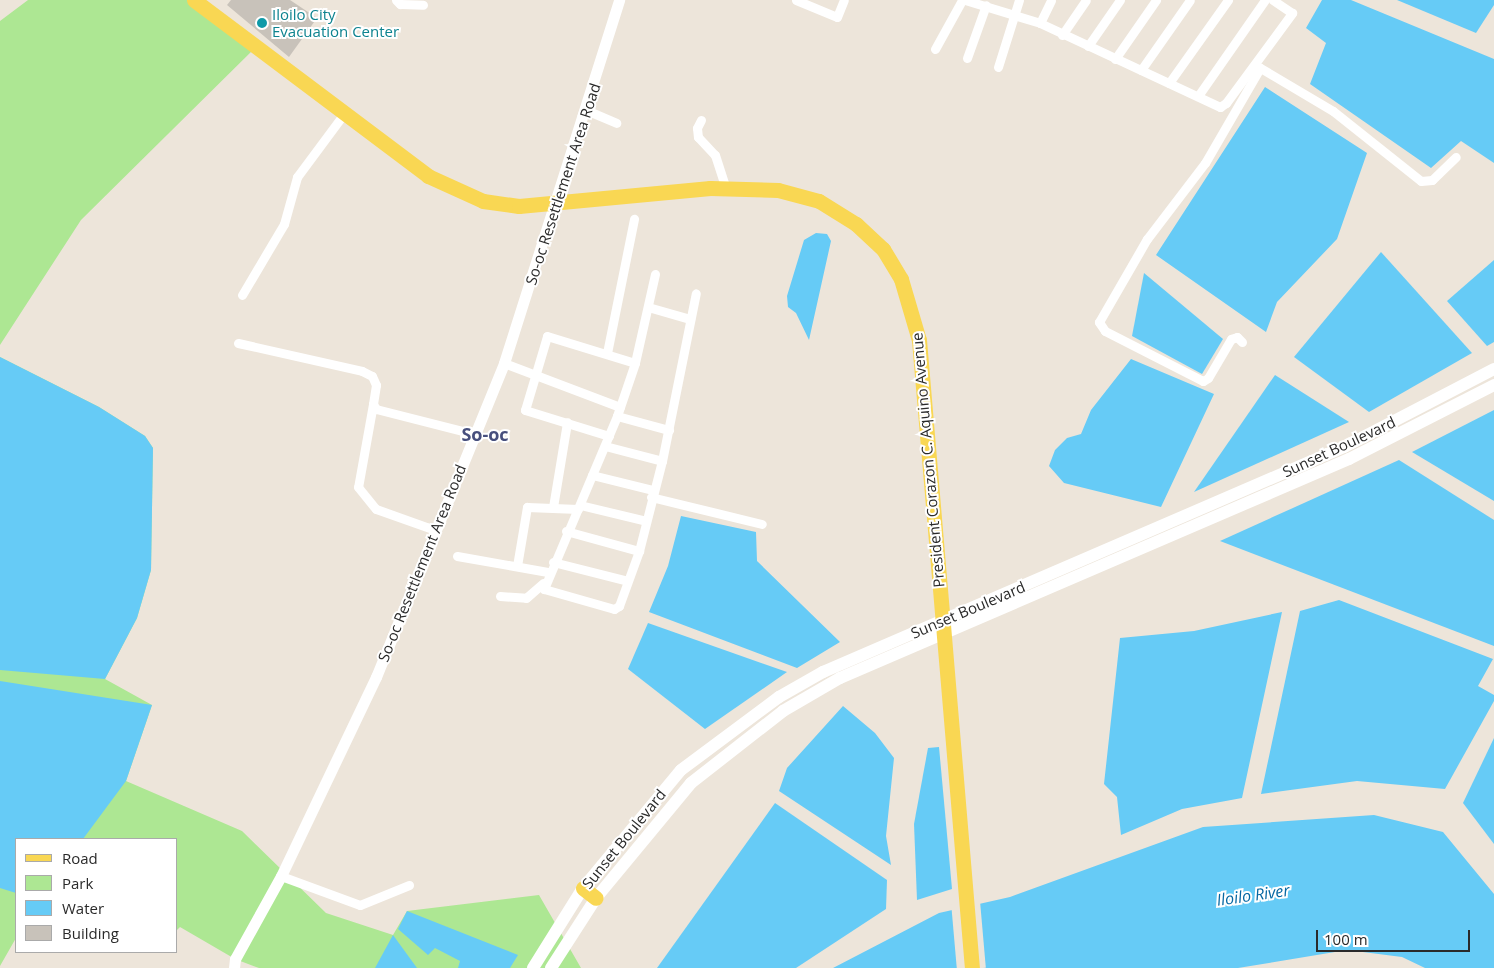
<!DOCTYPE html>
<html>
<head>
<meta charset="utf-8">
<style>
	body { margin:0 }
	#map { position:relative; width:1494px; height:968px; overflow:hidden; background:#ede5da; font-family:"Open Sans",sans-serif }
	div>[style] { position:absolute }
	.green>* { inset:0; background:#ade793 }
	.water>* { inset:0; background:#66cbf6 }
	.pier>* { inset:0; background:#ede5da; transform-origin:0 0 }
	.building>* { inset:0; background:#c8c2ba }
	.minor>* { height:9px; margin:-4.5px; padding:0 4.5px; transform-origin:4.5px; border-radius:4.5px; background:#fff }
	.tertiary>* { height:11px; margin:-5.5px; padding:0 5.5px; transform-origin:5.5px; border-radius:5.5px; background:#fff }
	.secondary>* { height:12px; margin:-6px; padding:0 6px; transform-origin:6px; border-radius:6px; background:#fff }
	.primary>* { height:15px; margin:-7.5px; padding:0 7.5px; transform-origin:7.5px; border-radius:7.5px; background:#f9d753 }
	.dots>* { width:14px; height:14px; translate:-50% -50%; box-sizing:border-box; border:2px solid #fff; border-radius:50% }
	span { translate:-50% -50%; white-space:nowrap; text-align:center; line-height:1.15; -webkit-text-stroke:4px #fff; paint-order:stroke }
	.culture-label { font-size:15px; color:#0d838f }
	.left { translate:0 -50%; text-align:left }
	.street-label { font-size:15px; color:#2a2a2a }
	.water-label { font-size:16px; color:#0567a2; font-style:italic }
	.quarter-label { font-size:18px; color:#474f7d; font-weight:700 }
	.legend { position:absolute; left:15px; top:838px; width:162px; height:115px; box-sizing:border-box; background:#fff; border:1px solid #aaa; margin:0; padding:6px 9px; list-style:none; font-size:15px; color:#2a2a2a }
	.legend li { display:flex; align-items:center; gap:10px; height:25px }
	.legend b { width:25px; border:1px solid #aaa }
	.scale { position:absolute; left:1316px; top:930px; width:154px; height:22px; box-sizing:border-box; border:2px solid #2a2a2a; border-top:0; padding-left:6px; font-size:15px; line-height:18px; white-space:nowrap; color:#2a2a2a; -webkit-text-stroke:4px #fff; paint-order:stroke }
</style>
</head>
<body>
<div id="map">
	<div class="green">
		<i style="clip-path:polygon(28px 0,198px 0,255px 48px,81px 220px,0 345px,0 21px)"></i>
		<i style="clip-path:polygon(0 357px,99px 407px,145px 436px,153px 448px,151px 570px,137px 618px,105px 679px,152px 705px,126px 781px,242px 831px,326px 913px,393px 935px,407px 911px,539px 895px,581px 968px,259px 968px,235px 959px,180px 927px,176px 931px,176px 839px,16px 839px,16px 938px,0 966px)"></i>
	</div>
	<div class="water">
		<i style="clip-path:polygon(1322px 0,1351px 0,1494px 59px,1494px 163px,1461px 141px,1431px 168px,1310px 84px,1326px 43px,1306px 28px)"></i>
		<i style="clip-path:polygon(1397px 0,1494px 0,1494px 5px,1476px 33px)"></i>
		<i style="clip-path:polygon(1265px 87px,1367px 153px,1337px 239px,1277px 302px,1266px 332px,1156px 255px)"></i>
		<i style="clip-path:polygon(816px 233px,827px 234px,831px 241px,809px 340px,796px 313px,788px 307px,787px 296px,804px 240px)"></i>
		<i style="clip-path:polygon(1381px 252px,1472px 353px,1369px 412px,1294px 357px)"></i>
		<i style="clip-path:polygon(1494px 260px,1494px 342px,1487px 346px,1447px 301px)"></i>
		<i style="clip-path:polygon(1144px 273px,1223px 339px,1202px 374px,1132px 336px)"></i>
		<i style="clip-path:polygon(0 357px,99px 407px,145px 436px,153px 448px,151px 570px,137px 618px,105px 679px,0 670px)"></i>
		<i style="clip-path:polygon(1131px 359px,1214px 394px,1161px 507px,1064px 483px,1049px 466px,1055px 450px,1067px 438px,1081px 434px,1091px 410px)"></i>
		<i style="clip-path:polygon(1275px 375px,1349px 422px,1194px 492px)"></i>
		<i style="clip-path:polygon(1494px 410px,1494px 501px,1412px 452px)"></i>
		<i style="clip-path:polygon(1399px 460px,1494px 520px,1494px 646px,1220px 541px)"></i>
		<i style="clip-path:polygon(681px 516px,756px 532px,757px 561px,840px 642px,797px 668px,649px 612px,668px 566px)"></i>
		<i style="clip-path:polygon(1339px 600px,1493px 659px,1478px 686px,1494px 695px,1494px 701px,1445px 789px,1357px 781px,1261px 794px,1300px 611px)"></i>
		<i style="clip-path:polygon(1282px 612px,1242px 798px,1182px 809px,1121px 835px,1117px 797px,1104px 784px,1120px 638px,1194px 631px)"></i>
		<i style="clip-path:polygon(648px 623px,787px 672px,705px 729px,628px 669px)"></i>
		<i style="clip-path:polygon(0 681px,152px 705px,126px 781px,83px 839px,16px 839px,16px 893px,0 888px)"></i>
		<i style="clip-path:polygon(843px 706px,875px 733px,894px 758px,886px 836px,891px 865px,779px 791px,787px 768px)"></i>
		<i style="clip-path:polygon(1494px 738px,1494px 844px,1463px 803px)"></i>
		<i style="clip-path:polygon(939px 747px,952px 889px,917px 900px,914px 824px,928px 748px)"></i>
		<i style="clip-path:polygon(775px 803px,887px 880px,886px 909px,796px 968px,657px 968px)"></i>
		<i style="clip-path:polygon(1374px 815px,1443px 832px,1494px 894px,1494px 968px,1425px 968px,1402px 957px,1347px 950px,1238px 968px,833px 968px,939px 913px,1010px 897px,1203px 827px)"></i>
		<i style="clip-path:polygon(407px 911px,518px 955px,510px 968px,458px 968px,460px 961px,435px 948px,428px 955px,398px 929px)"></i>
		<i style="clip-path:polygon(393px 935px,417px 968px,375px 968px)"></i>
	</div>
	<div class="pier">
		<i style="left:980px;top:901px;width:67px;height:29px;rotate:85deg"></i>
	</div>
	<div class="building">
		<i style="clip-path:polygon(231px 0,290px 0,317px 18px,289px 57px,227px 5px)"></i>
	</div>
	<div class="minor">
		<i style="left:396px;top:0;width:6px;rotate:45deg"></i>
		<i style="left:400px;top:4px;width:23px;rotate:2deg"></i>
		<i style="left:796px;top:0;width:44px;rotate:22.5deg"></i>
		<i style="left:837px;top:17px;width:18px;rotate:-68deg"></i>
		<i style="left:965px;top:0;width:78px;rotate:17deg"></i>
		<i style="left:1040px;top:23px;width:199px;rotate:25deg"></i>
		<i style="left:1220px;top:107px;width:7px;rotate:-34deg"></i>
		<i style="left:1226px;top:103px;width:112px;rotate:-53.7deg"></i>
		<i style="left:1292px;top:13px;width:23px;rotate:-146deg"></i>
		<i style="left:1040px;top:23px;width:25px;rotate:-64deg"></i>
		<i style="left:1062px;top:35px;width:42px;rotate:-55.6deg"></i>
		<i style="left:1088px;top:46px;width:56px;rotate:-55.2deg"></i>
		<i style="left:935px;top:49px;width:56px;rotate:-61.1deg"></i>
		<i style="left:967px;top:58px;width:56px;rotate:-70.3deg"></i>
		<i style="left:1115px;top:59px;width:72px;rotate:-55.2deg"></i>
		<i style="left:1257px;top:66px;width:88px;rotate:30.6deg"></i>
		<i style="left:1333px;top:111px;width:112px;rotate:38.5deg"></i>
		<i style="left:1421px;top:181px;width:11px;rotate:-5deg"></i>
		<i style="left:1432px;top:180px;width:33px;rotate:-44deg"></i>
		<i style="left:998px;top:67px;width:70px;rotate:-72.6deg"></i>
		<i style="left:1141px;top:70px;width:85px;rotate:-55deg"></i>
		<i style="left:1169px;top:83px;width:102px;rotate:-54.6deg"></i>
		<i style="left:1198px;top:96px;width:117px;rotate:-55.1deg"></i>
		<i style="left:586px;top:110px;width:33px;rotate:23deg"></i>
		<i style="left:701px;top:120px;width:9px;rotate:117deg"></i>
		<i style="left:697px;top:128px;width:9px;rotate:84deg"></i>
		<i style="left:698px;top:137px;width:25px;rotate:47deg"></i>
		<i style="left:715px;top:155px;width:35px;rotate:72deg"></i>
		<i style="left:655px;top:274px;width:91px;rotate:102.7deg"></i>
		<i style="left:635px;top:363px;width:56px;rotate:108.8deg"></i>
		<i style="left:617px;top:416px;width:188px;rotate:112.9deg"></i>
		<i style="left:544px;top:589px;width:73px;rotate:15.9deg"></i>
		<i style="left:614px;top:609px;width:6px;rotate:-31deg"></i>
		<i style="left:619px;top:606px;width:59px;rotate:-70deg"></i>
		<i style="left:639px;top:551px;width:93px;rotate:-75.7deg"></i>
		<i style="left:662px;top:461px;width:171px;rotate:-78.6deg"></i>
		<i style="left:242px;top:295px;width:82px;rotate:-59.4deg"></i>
		<i style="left:284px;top:224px;width:49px;rotate:-74.5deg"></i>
		<i style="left:297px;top:177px;width:77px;rotate:-53.4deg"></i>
		<i style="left:648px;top:307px;width:44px;rotate:15.9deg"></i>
		<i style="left:1242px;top:342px;width:7px;rotate:-135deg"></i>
		<i style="left:1237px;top:337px;width:6px;rotate:162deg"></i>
		<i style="left:1231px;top:339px;width:45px;rotate:120.5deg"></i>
		<i style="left:1208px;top:378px;width:6px;rotate:149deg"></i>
		<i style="left:1203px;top:381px;width:110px;rotate:-153deg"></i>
		<i style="left:1105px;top:331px;width:11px;rotate:-124deg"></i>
		<i style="left:1099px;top:322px;width:96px;rotate:-60deg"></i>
		<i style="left:1147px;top:239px;width:96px;rotate:-52.7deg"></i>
		<i style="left:1205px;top:163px;width:110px;rotate:-59.9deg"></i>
		<i style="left:238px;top:343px;width:127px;rotate:12.7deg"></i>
		<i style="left:362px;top:371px;width:11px;rotate:27deg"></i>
		<i style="left:372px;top:376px;width:10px;rotate:66deg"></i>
		<i style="left:376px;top:385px;width:19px;rotate:99deg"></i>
		<i style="left:373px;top:404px;width:6px;rotate:59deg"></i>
		<i style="left:376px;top:409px;width:101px;rotate:14.3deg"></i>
		<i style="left:607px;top:353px;width:137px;rotate:-78.6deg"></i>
		<i style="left:504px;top:363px;width:124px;rotate:20.8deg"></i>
		<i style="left:373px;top:404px;width:84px;rotate:100.2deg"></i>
		<i style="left:358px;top:487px;width:28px;rotate:51deg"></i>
		<i style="left:376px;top:509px;width:63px;rotate:19.6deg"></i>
		<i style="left:617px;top:416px;width:54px;rotate:15.1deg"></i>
		<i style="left:609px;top:436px;width:88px;rotate:-162.8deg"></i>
		<i style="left:525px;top:410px;width:77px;rotate:-73.4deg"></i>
		<i style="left:547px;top:336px;width:92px;rotate:17.1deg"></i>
		<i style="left:605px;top:446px;width:59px;rotate:14.7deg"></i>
		<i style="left:592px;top:475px;width:63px;rotate:13.8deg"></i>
		<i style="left:651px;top:497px;width:114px;rotate:13.7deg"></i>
		<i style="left:580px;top:505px;width:68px;rotate:13.6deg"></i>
		<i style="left:553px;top:507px;width:86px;rotate:-80.6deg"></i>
		<i style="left:566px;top:531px;width:76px;rotate:15.3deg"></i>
		<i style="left:457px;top:556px;width:92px;rotate:10deg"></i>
		<i style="left:553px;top:562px;width:77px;rotate:14.2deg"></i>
		<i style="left:517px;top:566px;width:60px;rotate:-80.4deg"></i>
		<i style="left:527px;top:507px;width:51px;rotate:2.2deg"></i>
		<i style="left:500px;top:596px;width:26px;rotate:4deg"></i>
		<i style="left:526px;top:598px;width:23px;rotate:-41deg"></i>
		<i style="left:281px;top:876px;width:84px;rotate:20.2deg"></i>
		<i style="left:360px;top:905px;width:53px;rotate:-22.2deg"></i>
	</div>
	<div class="tertiary">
		<i style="left:234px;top:968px;width:9px;rotate:-84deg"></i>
		<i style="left:235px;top:959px;width:95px;rotate:-61deg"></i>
		<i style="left:281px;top:876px;width:221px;rotate:-64.5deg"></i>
		<i style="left:376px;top:677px;width:339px;rotate:-67.8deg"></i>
		<i style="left:504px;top:363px;width:381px;rotate:-72.4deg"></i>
	</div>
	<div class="secondary">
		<i style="left:533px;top:968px;width:94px;rotate:-58deg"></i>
		<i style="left:583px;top:888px;width:153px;rotate:-50.3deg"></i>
		<i style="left:681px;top:770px;width:122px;rotate:-36.7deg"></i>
		<i style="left:779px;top:697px;width:51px;rotate:-29.6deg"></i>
		<i style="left:823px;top:672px;width:568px;rotate:-23.36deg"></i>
		<i style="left:1344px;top:447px;width:169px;rotate:-27.5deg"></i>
		<i style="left:551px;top:968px;width:83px;rotate:-57.3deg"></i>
		<i style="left:596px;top:898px;width:149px;rotate:-50.4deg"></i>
		<i style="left:691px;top:783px;width:117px;rotate:-38deg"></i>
		<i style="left:783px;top:711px;width:66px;rotate:-30.1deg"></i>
		<i style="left:840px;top:678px;width:554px;rotate:-23.28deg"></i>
		<i style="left:1349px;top:459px;width:163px;rotate:-27deg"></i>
	</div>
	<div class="primary">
		<i style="left:194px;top:0;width:293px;rotate:36.9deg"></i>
		<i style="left:428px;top:176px;width:60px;rotate:24.4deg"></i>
		<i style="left:483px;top:201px;width:36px;rotate:8deg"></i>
		<i style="left:519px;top:206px;width:192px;rotate:-5.4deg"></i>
		<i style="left:710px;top:188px;width:68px;rotate:1.7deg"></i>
		<i style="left:778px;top:190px;width:42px;rotate:15deg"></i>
		<i style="left:819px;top:201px;width:44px;rotate:31.9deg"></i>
		<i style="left:856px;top:224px;width:37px;rotate:43deg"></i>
		<i style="left:883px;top:249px;width:35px;rotate:59deg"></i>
		<i style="left:901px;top:279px;width:64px;rotate:73.6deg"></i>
		<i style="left:919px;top:340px;width:630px;rotate:85.18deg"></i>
		<i style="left:583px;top:888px;width:16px;rotate:38deg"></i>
	</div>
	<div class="dots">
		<i style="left:262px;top:23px;background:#0f9aa8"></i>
	</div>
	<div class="culture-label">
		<span class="left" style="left:272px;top:23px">Iloilo City<br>Evacuation Center</span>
	</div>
	<div class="street-label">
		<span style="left:563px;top:184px;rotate:-72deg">So-oc Resettlement Area Road</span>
		<span style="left:1339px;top:447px;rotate:-25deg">Sunset Boulevard</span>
		<span style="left:928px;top:460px;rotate:-95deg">President Corazon C. Aquino Avenue</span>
		<span style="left:422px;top:563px;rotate:-68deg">So-oc Resettlement Area Road</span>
		<span style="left:968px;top:610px;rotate:-23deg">Sunset Boulevard</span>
		<span style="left:624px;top:839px;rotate:-51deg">Sunset Boulevard</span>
	</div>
	<div class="water-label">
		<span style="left:1253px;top:895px;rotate:-8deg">Iloilo River</span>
	</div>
	<div class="quarter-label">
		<span style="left:485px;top:434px">So-oc</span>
	</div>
	<ul class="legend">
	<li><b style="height:6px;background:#f9d753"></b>Road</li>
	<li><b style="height:14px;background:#ade793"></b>Park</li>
	<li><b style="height:14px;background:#66cbf6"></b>Water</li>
	<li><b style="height:14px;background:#c8c2ba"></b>Building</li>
	</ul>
	<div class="scale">100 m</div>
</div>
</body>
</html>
